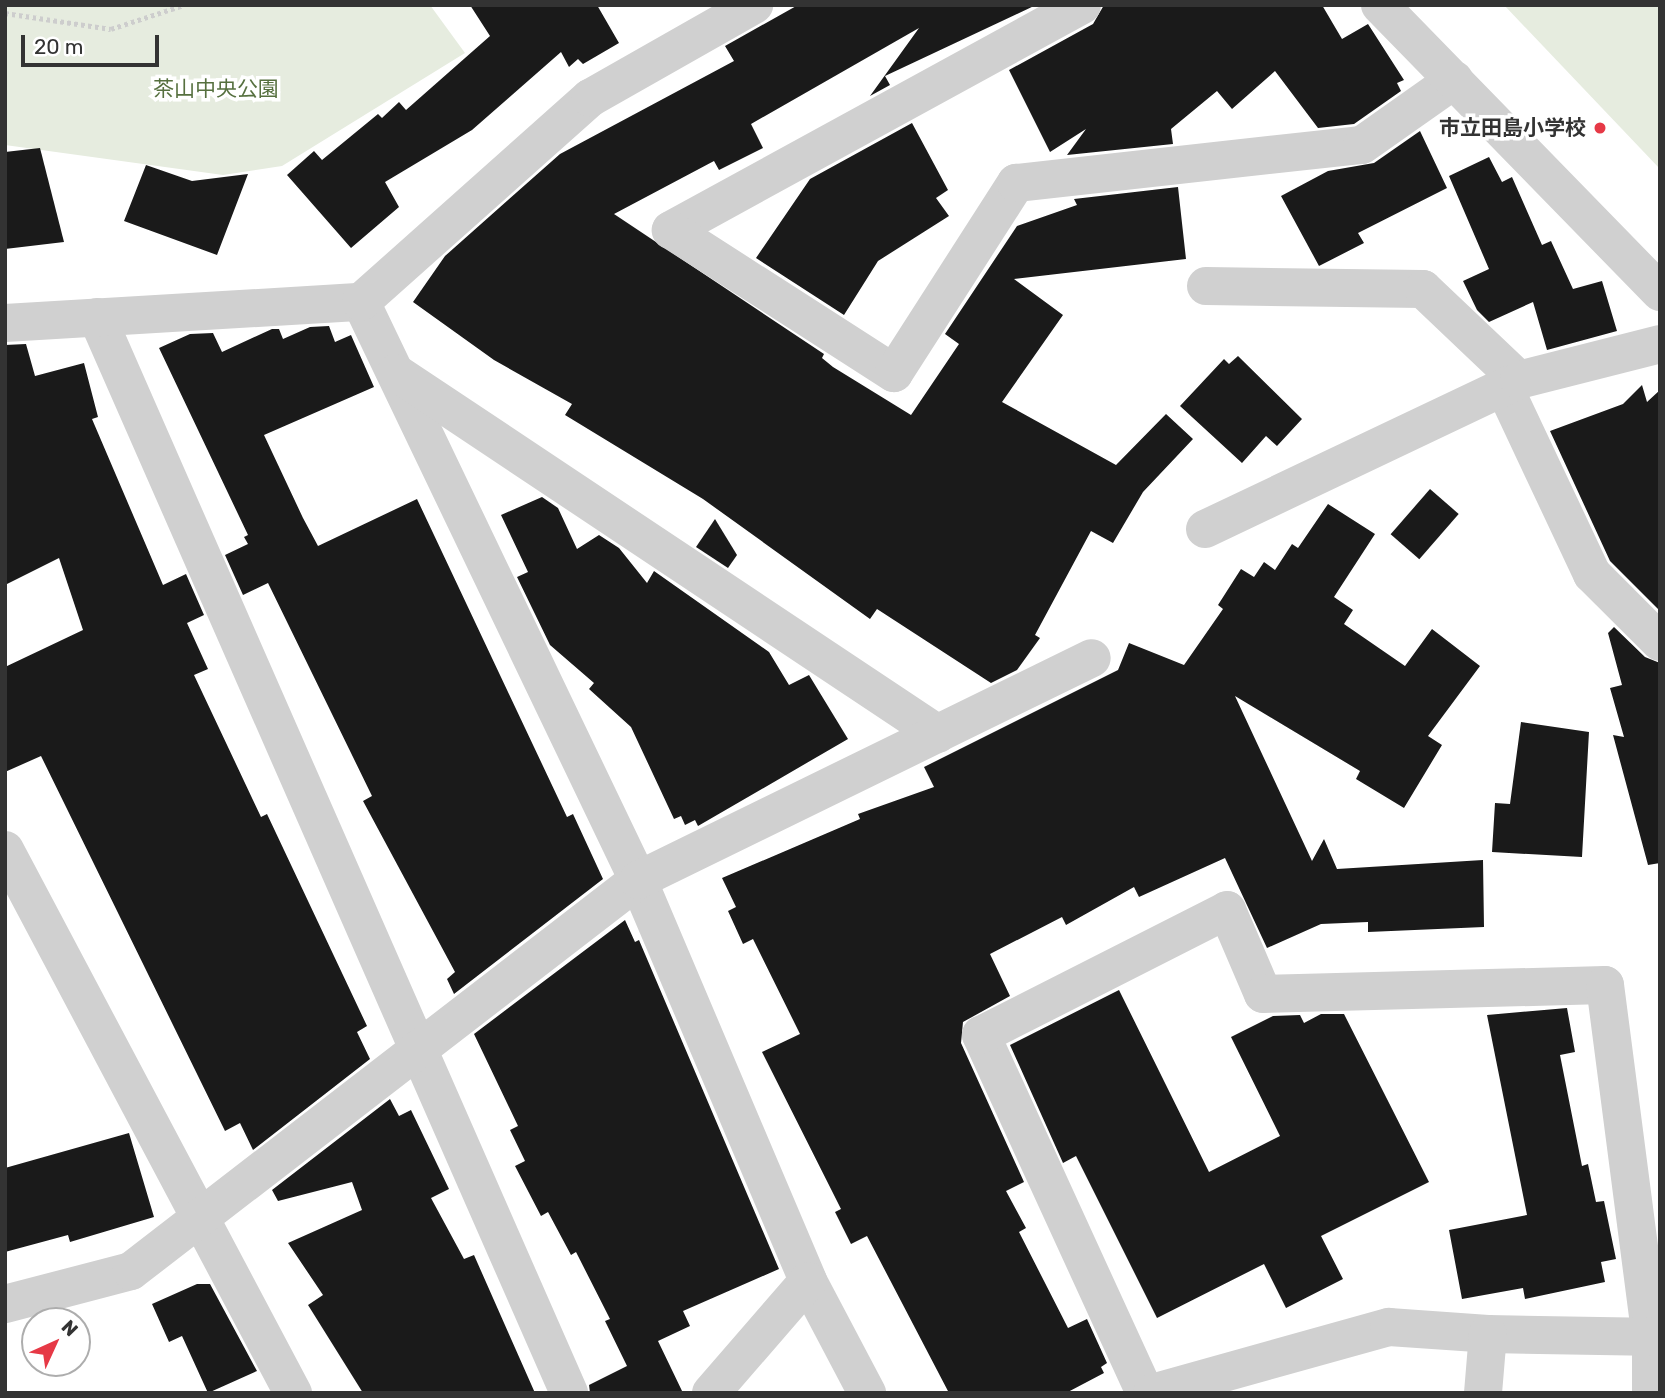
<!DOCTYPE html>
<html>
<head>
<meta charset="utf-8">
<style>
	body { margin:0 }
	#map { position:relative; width:1665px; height:1398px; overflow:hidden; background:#fff; font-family:Rubik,"Noto Sans JP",sans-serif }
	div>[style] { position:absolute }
	.green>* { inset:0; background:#e6ecdf }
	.building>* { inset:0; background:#1a1a1a; transform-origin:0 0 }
	.path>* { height:4.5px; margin-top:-2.25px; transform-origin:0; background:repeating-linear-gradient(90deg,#cdcdcd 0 3.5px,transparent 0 7px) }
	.street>* { height:38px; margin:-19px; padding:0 19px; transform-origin:19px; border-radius:19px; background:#d0d0d0 }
	.dots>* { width:19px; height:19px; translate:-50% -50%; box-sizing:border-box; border:4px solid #fff; border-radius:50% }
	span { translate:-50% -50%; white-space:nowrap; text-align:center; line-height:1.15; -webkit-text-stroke:7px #fff; paint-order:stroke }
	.park-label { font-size:21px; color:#56703f }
	.poi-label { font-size:21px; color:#333; font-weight:700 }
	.right { translate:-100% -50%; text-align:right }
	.frame { position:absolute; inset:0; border:7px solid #333; pointer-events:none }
	.north { position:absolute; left:21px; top:1307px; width:70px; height:70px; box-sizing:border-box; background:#fff; border:2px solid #adadad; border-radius:50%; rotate:45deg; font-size:19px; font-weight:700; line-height:28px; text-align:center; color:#333 }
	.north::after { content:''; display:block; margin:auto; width:24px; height:32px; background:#e63946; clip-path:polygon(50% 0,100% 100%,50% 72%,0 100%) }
	.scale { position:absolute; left:21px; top:35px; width:138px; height:32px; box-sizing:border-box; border:4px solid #333; border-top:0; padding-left:9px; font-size:21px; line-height:24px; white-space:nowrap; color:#333; -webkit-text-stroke:5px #fff; paint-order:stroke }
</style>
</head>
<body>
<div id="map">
	<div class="green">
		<i style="clip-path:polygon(5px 5px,430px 5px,465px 53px,282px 166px,223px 175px,5px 145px)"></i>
		<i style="clip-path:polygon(1504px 5px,1660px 5px,1660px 169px)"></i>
	</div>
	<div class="building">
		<i style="clip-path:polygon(470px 5px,597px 5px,619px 43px,583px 64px,578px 59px,569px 67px,561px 52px,472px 130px,385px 182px,399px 207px,351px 248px,287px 175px,314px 151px,322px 160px,378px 114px,382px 118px,399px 102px,406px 110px,490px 36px)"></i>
		<i style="clip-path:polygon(798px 5px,1036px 5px,885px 76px,890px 85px,870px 96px,919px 28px,751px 124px,763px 148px,719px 170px,714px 161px,614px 214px,824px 354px,822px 358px,833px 367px,911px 415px,959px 344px,945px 334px,1017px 226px,1077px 205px,1074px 199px,1178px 187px,1186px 259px,1014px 279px,1063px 315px,1002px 402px,1116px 465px,1166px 414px,1193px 439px,1143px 492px,1113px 543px,1091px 531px,1035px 635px,1040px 638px,1017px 670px,991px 683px,877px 609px,870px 619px,703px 499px,565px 415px,572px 404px,494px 360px,413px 302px,445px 256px,560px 154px,734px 61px,725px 46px)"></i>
		<i style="clip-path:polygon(1104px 5px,1322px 5px,1342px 39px,1368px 24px,1404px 80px,1397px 83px,1401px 91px,1354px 124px,1318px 128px,1275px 71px,1232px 109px,1217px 91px,1171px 129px,1173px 144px,1067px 155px,1086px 129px,1050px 152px,1009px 70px,1093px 24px)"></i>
		<i style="clip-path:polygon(912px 123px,948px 190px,936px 198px,949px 216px,878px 261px,844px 315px,756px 258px,810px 179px)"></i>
		<i style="clip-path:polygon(1420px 131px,1447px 188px,1358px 233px,1364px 243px,1319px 266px,1281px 196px,1328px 171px,1374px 163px)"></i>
		<i style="clip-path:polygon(40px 148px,64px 242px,5px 249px,5px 152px)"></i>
		<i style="clip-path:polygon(1489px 157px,1502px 182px,1512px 177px,1542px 245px,1551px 241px,1573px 289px,1602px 281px,1617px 331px,1547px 350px,1533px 302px,1489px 322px,1477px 310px,1463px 281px,1489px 269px,1449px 176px)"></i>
		<i style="clip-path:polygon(146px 165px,192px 181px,248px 174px,217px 255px,124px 221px)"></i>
		<i style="clip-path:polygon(329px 326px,335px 342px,351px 335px,374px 387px,264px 435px,303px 518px,318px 546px,417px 499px,567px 817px,573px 814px,603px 879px,454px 994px,447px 979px,455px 972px,363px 801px,372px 796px,268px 583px,243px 595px,225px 555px,248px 544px,244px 537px,248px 535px,159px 348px,190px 334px,213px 333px,222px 352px,272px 329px,279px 329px,283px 339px,310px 327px)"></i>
		<i style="clip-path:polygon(26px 344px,35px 376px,84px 363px,98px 417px,92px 419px,163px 585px,186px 574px,204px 615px,187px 623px,208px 669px,194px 675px,261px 817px,267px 814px,367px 1026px,357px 1032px,370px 1059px,253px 1150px,240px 1123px,225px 1131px,41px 756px,5px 772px,5px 667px,83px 630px,59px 558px,5px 585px,5px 345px)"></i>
		<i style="clip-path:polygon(1238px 356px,1302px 419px,1277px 446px,1266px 436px,1242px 463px,1180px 406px,1224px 359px,1229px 364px)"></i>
		<i style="clip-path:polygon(1642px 385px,1647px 402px,1660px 390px,1660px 611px,1610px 561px,1550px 431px,1623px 404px)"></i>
		<i style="left:1430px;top:489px;width:38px;height:60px;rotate:41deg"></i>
		<i style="clip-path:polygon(542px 497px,558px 508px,577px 549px,599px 535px,619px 548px,647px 583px,654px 571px,769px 652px,789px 685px,809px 675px,848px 739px,698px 826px,695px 820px,685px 825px,681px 816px,674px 819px,631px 727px,589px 689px,594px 683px,550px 645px,517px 577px,528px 572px,501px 515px)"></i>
		<i style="clip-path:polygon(1328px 504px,1375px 534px,1334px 597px,1353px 610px,1344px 624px,1405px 666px,1432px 629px,1480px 666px,1428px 736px,1442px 745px,1404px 808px,1356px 779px,1360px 771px,1235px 696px,1312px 861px,1324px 839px,1337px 869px,1483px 860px,1484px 927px,1368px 932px,1368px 922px,1321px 924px,1267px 948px,1225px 858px,1139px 897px,1134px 887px,1066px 925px,1062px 917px,990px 954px,1010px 996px,963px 1022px,961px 1043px,1024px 1182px,1006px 1191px,1026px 1228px,1019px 1232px,1068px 1328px,1087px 1319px,1107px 1363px,1101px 1367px,1104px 1373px,1066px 1393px,949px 1393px,867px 1236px,851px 1244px,835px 1212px,841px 1209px,762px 1052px,800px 1034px,753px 939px,743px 944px,728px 911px,736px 907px,722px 878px,860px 819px,858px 814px,934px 787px,924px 767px,1118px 670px,1129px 643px,1184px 665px,1223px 609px,1218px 605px,1241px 569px,1254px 577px,1264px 562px,1275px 570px,1292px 544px,1298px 548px)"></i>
		<i style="clip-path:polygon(715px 519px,737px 555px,728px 568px,696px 547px)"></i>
		<i style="clip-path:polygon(1614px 627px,1645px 657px,1660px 663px,1660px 863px,1648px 865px,1613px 735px,1624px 737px,1610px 688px,1622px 685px,1608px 633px)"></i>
		<i style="clip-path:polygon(1521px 722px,1589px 732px,1582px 857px,1492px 852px,1495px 803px,1510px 804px)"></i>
		<i style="clip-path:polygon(625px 920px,635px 942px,639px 940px,779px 1269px,683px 1311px,690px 1326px,658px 1341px,683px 1393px,590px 1393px,589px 1385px,627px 1366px,605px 1321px,610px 1319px,576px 1252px,571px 1255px,548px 1212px,541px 1216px,515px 1166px,525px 1161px,510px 1130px,518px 1126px,474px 1034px)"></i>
		<i style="clip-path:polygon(1119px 990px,1209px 1172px,1280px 1136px,1231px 1037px,1273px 1016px,1300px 1015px,1304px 1023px,1321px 1014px,1344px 1014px,1429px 1182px,1321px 1236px,1343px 1279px,1286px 1308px,1264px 1264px,1157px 1318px,1076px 1156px,1063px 1163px,1010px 1045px)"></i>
		<i style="clip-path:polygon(1567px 1008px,1575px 1052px,1560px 1055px,1582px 1166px,1588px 1164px,1596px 1202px,1604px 1201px,1616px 1259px,1601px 1262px,1605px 1282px,1525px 1299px,1523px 1288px,1462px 1299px,1449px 1230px,1527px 1215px,1487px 1015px)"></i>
		<i style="clip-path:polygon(390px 1099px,399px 1116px,411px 1110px,449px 1189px,431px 1198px,464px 1259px,474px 1255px,535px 1393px,363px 1393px,308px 1305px,323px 1295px,288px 1243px,362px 1210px,352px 1182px,278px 1201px,272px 1190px)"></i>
		<i style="clip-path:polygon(129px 1133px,154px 1217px,70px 1242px,68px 1235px,5px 1252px,5px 1168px)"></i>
		<i style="clip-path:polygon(197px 1284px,210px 1284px,257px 1371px,208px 1393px,182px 1336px,169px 1342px,152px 1304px)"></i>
	</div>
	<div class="path">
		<i style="left:5px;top:13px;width:107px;rotate:8.6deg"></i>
		<i style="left:111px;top:29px;width:77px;rotate:-18.2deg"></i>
	</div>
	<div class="street">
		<i style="left:1082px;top:5px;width:469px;rotate:151.3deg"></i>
		<i style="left:671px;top:230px;width:265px;rotate:32.7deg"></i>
		<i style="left:894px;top:373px;width:226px;rotate:-57.3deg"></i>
		<i style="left:1016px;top:183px;width:348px;rotate:-6.3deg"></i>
		<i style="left:1362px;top:145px;width:113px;rotate:-35.2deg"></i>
		<i style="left:1380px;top:5px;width:401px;rotate:45.7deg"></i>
		<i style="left:1206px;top:286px;width:217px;rotate:0.8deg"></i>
		<i style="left:1423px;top:289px;width:132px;rotate:43.5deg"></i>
		<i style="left:361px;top:302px;width:641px;rotate:64.39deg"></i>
		<i style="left:638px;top:880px;width:436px;rotate:67deg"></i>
		<i style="left:808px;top:1281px;width:127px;rotate:62.2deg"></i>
		<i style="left:97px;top:317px;width:1175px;rotate:66.31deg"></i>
		<i style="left:5px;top:323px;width:357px;rotate:-3.4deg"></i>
		<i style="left:361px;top:302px;width:307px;rotate:-41.7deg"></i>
		<i style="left:590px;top:98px;width:189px;rotate:-29.6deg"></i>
		<i style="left:396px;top:373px;width:651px;rotate:33.67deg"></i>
		<i style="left:1504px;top:387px;width:207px;rotate:64.8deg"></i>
		<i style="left:1592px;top:574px;width:96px;rotate:45deg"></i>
		<i style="left:1205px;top:529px;width:348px;rotate:-25.4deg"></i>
		<i style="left:1519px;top:380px;width:146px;rotate:-14.3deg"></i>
		<i style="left:5px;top:850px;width:615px;rotate:62.06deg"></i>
		<i style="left:5px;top:1304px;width:130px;rotate:-14.7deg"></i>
		<i style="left:131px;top:1271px;width:640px;rotate:-37.64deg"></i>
		<i style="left:638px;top:880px;width:505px;rotate:-26.06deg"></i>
		<i style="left:711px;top:1393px;width:148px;rotate:-49.1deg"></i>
		<i style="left:1145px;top:1393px;width:394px;rotate:-114.6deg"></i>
		<i style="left:981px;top:1035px;width:276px;rotate:-26.9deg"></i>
		<i style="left:1227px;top:910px;width:91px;rotate:66.8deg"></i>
		<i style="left:1263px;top:994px;width:342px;rotate:-1.5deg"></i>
		<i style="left:1605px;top:985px;width:355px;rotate:82.6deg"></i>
		<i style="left:1651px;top:1337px;width:56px;rotate:90deg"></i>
		<i style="left:1152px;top:1393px;width:246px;rotate:-15.6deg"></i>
		<i style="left:1389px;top:1327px;width:99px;rotate:4deg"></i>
		<i style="left:1488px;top:1334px;width:172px;rotate:1deg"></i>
		<i style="left:1483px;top:1393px;width:59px;rotate:-85.2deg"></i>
	</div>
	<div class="dots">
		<i style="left:1600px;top:128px;background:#e63946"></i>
	</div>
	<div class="park-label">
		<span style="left:216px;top:89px">茶山中央公園</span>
	</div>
	<div class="poi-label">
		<span class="right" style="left:1586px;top:128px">市立田島小学校</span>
	</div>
	<div class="frame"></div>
	<div class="north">N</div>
	<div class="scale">20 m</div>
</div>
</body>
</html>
